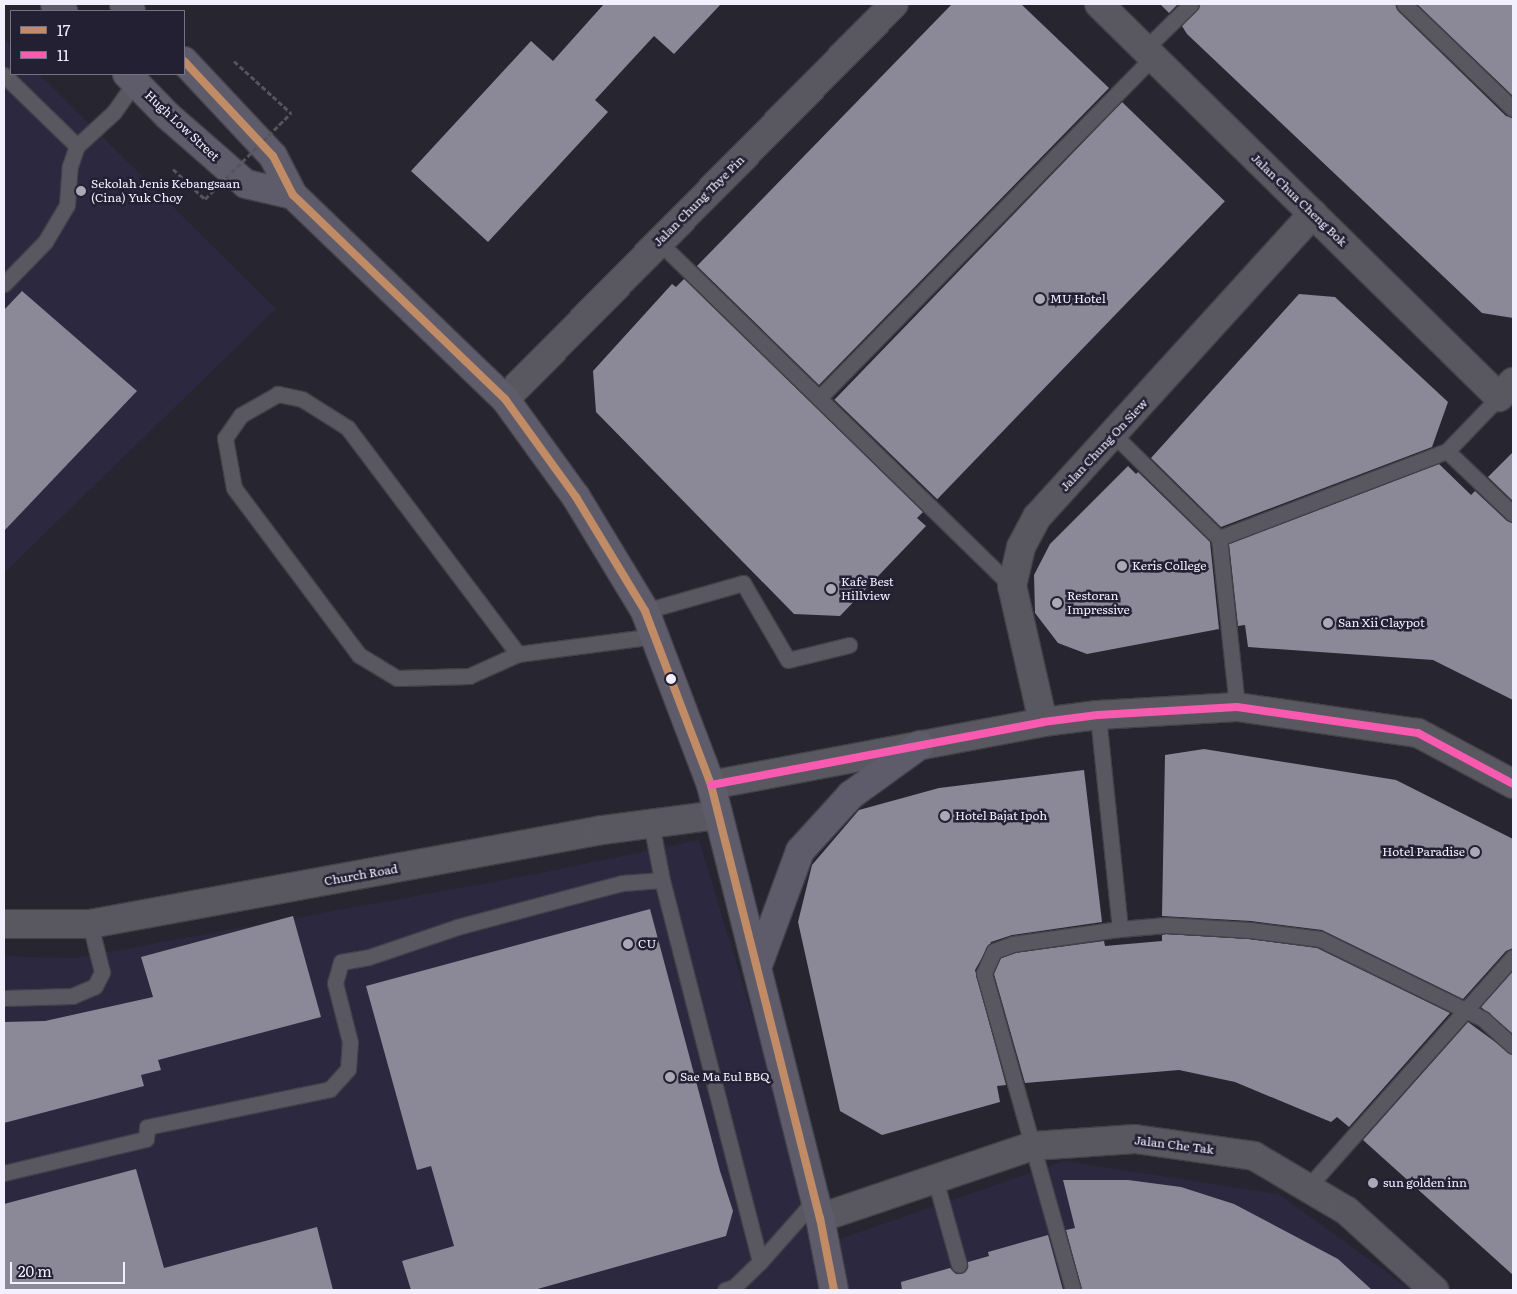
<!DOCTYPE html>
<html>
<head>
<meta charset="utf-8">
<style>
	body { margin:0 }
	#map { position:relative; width:1517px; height:1294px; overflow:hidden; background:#27252f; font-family:Literata,serif }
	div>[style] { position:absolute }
	.built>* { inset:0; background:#2c2840 }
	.building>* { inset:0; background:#8b8897; transform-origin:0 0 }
	.path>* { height:3px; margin-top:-1.5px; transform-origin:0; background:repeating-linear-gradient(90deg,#56555c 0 5px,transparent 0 7.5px) }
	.roads { filter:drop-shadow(1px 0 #424049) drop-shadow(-1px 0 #424049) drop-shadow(0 1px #424049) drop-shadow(0 -1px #424049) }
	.lane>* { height:15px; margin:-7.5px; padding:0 7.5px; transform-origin:7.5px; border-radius:7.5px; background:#595860 }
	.street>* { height:28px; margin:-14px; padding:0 14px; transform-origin:14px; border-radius:14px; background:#595860 }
	.secondary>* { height:28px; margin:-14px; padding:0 14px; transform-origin:14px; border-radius:14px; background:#595860 }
	.highway>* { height:28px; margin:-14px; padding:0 14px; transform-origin:14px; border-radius:14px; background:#5e5c6a }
	.path-bridge>* { height:3px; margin-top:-1.5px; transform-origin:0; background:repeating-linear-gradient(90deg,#56555c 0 5px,transparent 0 7.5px) }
	.bus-1>* { height:8px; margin:-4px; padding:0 4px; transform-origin:4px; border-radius:4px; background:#c18c65 }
	.bus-2>* { height:8px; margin:-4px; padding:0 4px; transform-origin:4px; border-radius:4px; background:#f75aaf }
	.dots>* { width:14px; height:14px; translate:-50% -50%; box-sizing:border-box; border:2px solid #242034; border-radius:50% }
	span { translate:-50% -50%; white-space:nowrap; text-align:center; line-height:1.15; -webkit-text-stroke:5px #242034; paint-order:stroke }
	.street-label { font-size:12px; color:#f2f0fe }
	.poi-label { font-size:12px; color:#f2f0fe }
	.left { translate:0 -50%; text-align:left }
	.right { translate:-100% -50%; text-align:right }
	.frame { position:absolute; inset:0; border:5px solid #f2f0fe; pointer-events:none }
	.legend { position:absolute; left:10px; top:10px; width:175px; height:65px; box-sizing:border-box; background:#242034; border:1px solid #767385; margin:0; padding:6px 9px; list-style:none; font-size:15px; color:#f2f0fe }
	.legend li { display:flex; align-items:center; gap:10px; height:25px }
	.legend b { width:25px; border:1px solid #767385 }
	.scale { position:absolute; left:10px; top:1262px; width:115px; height:22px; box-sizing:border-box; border:2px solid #f2f0fe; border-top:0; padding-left:6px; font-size:15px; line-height:18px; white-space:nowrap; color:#f2f0fe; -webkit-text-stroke:4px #242034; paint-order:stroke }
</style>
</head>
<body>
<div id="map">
	<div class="built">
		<i style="clip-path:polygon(4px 38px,11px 46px,11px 74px,39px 74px,276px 309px,4px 573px)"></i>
		<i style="clip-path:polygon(699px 840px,822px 1245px,1064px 1161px,1279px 1194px,1411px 1290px,4px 1290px,4px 956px,75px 958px,536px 874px)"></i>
	</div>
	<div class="building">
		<i style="clip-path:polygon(604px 4px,721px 4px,674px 54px,654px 36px,595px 100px,608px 112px,488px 242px,411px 171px,531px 41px,553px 61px)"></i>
		<i style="clip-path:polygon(952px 4px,1021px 4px,1109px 88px,819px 385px,697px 266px)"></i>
		<i style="clip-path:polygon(1160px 4px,1178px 4px,1169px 13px)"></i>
		<i style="clip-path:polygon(1200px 4px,1395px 4px,1398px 11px,1506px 116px,1513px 118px,1513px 318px,1482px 313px,1187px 34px,1182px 26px)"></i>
		<i style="clip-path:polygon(1417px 4px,1513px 4px,1513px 96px)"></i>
		<i style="left:1122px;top:102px;width:143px;height:414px;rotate:44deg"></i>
		<i style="clip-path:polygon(684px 279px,923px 512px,917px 518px,926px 526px,840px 616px,794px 614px,596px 412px,593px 371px,672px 284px,676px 287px)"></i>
		<i style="clip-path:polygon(22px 291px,137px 391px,4px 531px,4px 310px)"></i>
		<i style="clip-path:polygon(1299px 294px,1335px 297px,1448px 402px,1432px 447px,1221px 527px,1151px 458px)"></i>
		<i style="clip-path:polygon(1513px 452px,1513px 501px,1488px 477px)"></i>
		<i style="clip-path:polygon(1439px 464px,1471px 495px,1475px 491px,1507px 521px,1513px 523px,1513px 700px,1433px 660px,1248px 647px,1245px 625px,1238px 626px,1229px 544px)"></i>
		<i style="clip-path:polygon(1128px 466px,1136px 474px,1138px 472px,1210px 542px,1219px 629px,1087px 654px,1058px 643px,1035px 613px,1034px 575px,1050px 544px)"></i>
		<i style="clip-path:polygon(1204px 749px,1396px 780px,1513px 839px,1513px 948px,1506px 951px,1463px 999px,1322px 930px,1251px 921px,1162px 916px,1165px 755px)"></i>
		<i style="clip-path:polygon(1084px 770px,1102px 922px,1012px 935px,991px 942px,975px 970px,1006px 1085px,997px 1086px,1000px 1102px,882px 1135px,840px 1111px,798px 922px,812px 865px,859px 810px,939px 788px)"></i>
		<i style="clip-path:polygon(650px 909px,720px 1171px,733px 1211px,726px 1236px,534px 1290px,411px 1290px,402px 1261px,454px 1246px,431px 1166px,417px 1170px,366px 986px)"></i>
		<i style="clip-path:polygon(293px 916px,321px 1017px,158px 1060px,161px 1070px,141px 1075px,144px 1086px,4px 1123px,4px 1022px,45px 1021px,153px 997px,141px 957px)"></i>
		<i style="clip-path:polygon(1166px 934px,1249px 939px,1317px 948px,1450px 1013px,1349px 1127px,1337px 1117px,1331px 1122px,1235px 1082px,1179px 1070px,1025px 1083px,994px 974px,1001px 958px,1015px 953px,1104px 941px,1105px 946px,1162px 941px,1162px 935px)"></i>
		<i style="clip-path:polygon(1513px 971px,1513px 1034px,1481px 1007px)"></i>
		<i style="clip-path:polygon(1468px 1022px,1513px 1055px,1513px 1275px,1363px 1140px)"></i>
		<i style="clip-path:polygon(136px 1169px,164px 1268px,317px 1227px,333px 1290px,4px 1290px,4px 1204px)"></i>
		<i style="clip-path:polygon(1063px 1180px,1128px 1180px,1181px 1187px,1234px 1204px,1338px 1259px,1372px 1290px,1082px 1290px,1066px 1230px,1075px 1228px)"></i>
		<i style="clip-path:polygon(1048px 1235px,1063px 1290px,902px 1290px,901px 1282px,950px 1268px,956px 1274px,962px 1274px,968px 1268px,968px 1262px,989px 1256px,988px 1252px)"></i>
	</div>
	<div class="path">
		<i style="left:234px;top:61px;width:77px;rotate:42.4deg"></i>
		<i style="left:173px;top:169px;width:44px;rotate:43.2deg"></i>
	</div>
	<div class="roads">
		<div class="lane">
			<i style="left:1404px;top:4px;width:151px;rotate:43.9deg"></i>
			<i style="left:1145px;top:49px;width:64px;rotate:-44.4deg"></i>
			<i style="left:4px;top:75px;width:102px;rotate:44.2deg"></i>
			<i style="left:77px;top:146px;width:50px;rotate:-42.6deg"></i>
			<i style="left:114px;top:112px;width:37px;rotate:-55deg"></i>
			<i style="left:659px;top:242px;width:493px;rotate:44.3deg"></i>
			<i style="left:4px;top:284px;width:59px;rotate:-45.7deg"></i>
			<i style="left:45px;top:242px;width:43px;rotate:-59.3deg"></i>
			<i style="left:67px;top:205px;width:39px;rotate:-86deg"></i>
			<i style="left:70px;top:166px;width:21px;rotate:-71deg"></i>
			<i style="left:1499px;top:397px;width:75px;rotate:133.9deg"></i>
			<i style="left:1447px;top:451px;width:91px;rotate:43.7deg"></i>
			<i style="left:819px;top:398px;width:477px;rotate:-45.6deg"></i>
			<i style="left:1113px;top:434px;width:148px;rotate:44.5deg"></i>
			<i style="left:1219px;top:538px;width:170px;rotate:83.9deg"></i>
			<i style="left:1219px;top:538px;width:244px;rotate:-20.9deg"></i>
			<i style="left:645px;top:611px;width:102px;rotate:-15.9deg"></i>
			<i style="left:743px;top:583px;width:89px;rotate:59.7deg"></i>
			<i style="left:788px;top:660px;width:63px;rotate:-13.8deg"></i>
			<i style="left:518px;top:654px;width:283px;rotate:-127deg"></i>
			<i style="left:348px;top:428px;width:54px;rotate:-147.8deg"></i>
			<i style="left:302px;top:399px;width:25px;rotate:-168deg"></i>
			<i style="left:278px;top:394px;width:43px;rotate:150.4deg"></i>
			<i style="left:241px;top:415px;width:28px;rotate:125deg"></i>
			<i style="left:225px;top:438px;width:51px;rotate:79.8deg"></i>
			<i style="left:234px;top:488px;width:209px;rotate:53.2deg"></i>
			<i style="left:359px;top:655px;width:44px;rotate:31.2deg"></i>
			<i style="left:397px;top:678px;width:72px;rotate:-1.6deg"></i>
			<i style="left:469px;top:676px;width:54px;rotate:-24.2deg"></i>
			<i style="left:518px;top:654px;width:138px;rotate:-7.5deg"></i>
			<i style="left:651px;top:823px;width:58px;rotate:79.1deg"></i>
			<i style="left:662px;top:880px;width:394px;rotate:75.6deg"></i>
			<i style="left:1120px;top:929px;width:46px;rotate:-5deg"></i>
			<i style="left:1166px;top:925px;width:84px;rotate:3.4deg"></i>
			<i style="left:1250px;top:930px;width:71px;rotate:7.3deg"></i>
			<i style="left:1320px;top:939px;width:182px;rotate:26.1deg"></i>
			<i style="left:1483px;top:1019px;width:40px;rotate:42deg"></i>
			<i style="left:4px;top:998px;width:68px;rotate:-1.7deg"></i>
			<i style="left:72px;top:996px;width:25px;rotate:-23deg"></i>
			<i style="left:95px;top:986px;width:16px;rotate:-63deg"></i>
			<i style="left:102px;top:972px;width:49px;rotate:-104deg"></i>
			<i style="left:4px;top:1173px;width:146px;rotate:-13.5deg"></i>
			<i style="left:146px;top:1139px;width:12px;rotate:-85deg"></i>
			<i style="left:147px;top:1127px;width:187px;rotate:-11.7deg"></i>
			<i style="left:330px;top:1089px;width:27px;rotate:-48deg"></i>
			<i style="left:348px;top:1069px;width:27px;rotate:-86deg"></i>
			<i style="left:350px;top:1042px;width:61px;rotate:-104.3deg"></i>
			<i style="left:335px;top:983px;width:22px;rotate:-74deg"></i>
			<i style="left:341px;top:962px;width:28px;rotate:-10deg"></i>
			<i style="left:369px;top:957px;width:93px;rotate:-18.8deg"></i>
			<i style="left:457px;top:927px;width:171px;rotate:-14.9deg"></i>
			<i style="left:622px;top:883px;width:40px;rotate:-4.3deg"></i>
			<i style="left:935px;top:1179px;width:89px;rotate:74.4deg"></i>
			<i style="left:1308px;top:1187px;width:308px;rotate:-48.3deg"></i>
			<i style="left:725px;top:1290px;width:9px;rotate:-18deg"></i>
			<i style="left:734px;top:1287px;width:36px;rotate:-44deg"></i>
			<i style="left:760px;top:1262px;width:83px;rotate:-48.4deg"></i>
			<i style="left:1073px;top:1290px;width:329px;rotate:-105.7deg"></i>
			<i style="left:984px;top:973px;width:24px;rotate:-66deg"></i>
			<i style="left:994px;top:951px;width:20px;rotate:-20deg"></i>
			<i style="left:1013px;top:944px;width:108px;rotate:-8deg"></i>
			<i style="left:1120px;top:929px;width:215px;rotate:-95.9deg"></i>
		</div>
		<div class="street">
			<i style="left:1099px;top:4px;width:561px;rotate:44.49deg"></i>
			<i style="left:1499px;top:397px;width:21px;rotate:-47deg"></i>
			<i style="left:1043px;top:722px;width:139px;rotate:-102.8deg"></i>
			<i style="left:1012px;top:586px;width:40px;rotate:-77deg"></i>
			<i style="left:1021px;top:547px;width:34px;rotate:-62deg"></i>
			<i style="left:1037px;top:517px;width:410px;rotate:-47.7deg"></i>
			<i style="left:4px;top:924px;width:86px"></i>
			<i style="left:90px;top:924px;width:521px;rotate:-10.4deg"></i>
			<i style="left:602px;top:830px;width:117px;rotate:-7.4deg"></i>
			<i style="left:820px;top:1218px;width:225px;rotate:-18.7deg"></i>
			<i style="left:1033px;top:1146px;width:102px;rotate:-3.9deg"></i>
			<i style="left:1135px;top:1139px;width:120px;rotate:8.1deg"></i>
			<i style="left:1254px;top:1156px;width:108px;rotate:30.6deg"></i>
			<i style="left:1347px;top:1211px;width:118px;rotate:42.2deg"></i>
		</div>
		<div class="secondary">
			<i style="left:505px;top:399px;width:554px;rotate:-45.44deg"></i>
			<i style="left:711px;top:785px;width:338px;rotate:-10.7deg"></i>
			<i style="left:1043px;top:722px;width:55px;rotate:-7.3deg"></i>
			<i style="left:1098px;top:715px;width:139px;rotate:-3.3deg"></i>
			<i style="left:1237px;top:707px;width:183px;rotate:8.2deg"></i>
			<i style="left:1418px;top:733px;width:108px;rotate:28.2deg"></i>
		</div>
		<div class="highway">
			<i style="left:55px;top:4px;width:11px;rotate:41deg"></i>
			<i style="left:124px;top:4px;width:10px;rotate:45deg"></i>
			<i style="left:184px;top:61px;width:130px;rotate:46.9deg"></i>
			<i style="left:273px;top:156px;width:44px;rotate:62.9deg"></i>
			<i style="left:293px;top:195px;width:294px;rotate:43.9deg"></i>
			<i style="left:505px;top:399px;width:121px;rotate:54.1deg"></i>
			<i style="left:576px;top:497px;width:133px;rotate:58.8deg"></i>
			<i style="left:645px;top:611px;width:186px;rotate:69.2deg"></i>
			<i style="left:711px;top:785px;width:447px;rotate:75.9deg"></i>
			<i style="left:820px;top:1218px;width:73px;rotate:79deg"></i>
			<i style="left:127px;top:74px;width:59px;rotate:45.7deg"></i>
			<i style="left:168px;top:116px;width:103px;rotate:41.1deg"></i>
			<i style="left:246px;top:184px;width:48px;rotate:13.2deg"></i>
			<i style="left:757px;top:968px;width:125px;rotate:-69.8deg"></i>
			<i style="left:800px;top:851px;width:76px;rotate:-47.7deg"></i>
			<i style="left:851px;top:795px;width:85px;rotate:-35.9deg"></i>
		</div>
	</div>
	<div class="path-bridge">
		<i style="left:205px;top:199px;width:122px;rotate:-45deg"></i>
	</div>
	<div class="bus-1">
		<i style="left:184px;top:61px;width:130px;rotate:46.9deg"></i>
		<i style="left:273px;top:156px;width:44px;rotate:62.9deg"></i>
		<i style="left:293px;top:195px;width:294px;rotate:43.9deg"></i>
		<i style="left:505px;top:399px;width:121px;rotate:54.1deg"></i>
		<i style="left:576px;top:497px;width:133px;rotate:58.8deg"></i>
		<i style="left:645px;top:611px;width:186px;rotate:69.2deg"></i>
		<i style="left:711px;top:785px;width:447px;rotate:75.9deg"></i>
		<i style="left:820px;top:1218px;width:73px;rotate:79deg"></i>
	</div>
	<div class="bus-2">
		<i style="left:711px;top:785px;width:338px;rotate:-10.7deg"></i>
		<i style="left:1043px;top:722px;width:55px;rotate:-7.3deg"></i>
		<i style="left:1098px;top:715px;width:139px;rotate:-3.3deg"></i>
		<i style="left:1237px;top:707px;width:183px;rotate:8.2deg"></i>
		<i style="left:1418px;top:733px;width:108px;rotate:28.2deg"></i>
	</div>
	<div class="dots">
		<i style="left:81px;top:191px;background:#aba9b6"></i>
		<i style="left:1040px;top:299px;background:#aba9b6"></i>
		<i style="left:1122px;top:566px;background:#aba9b6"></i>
		<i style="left:831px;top:589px;background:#aba9b6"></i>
		<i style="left:1057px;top:603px;background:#aba9b6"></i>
		<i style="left:1328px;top:623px;background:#aba9b6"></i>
		<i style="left:671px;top:679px;background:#f2f0fe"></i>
		<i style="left:945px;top:816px;background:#aba9b6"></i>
		<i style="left:1475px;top:852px;background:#aba9b6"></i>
		<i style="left:628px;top:944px;background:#aba9b6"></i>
		<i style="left:670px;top:1077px;background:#aba9b6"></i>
		<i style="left:1373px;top:1183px;background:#aba9b6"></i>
	</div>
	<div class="street-label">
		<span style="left:182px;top:126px;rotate:43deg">Hugh Low Street</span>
		<span style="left:1299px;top:200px;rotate:44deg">Jalan Chua Cheng Bok</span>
		<span style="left:699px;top:201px;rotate:-45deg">Jalan Chung Thye Pin</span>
		<span style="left:1104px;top:445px;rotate:-47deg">Jalan Chung On Siew</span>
		<span style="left:361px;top:875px;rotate:-10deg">Church Road</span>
		<span style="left:1174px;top:1145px;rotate:7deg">Jalan Che Tak</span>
	</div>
	<div class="poi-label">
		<span class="left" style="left:91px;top:191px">Sekolah Jenis Kebangsaan<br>(Cina) Yuk Choy</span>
		<span class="left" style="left:1050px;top:299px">MU Hotel</span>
		<span class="left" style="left:1132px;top:566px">Keris College</span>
		<span class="left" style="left:841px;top:589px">Kafe Best<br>Hillview</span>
		<span class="left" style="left:1067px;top:603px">Restoran<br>Impressive</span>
		<span class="left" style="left:1338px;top:623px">San Xii Claypot</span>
		<span class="left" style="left:955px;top:816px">Hotel Bajat Ipoh</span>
		<span class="right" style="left:1465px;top:852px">Hotel Paradise</span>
		<span class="left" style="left:638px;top:944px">CU</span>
		<span class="left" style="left:680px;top:1077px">Sae Ma Eul BBQ</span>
		<span class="left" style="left:1383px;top:1183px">sun golden inn</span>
	</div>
	<div class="frame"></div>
	<ul class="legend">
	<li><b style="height:6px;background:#c18c65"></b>17</li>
	<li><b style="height:6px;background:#f75aaf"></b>11</li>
	</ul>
	<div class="scale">20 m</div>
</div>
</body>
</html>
